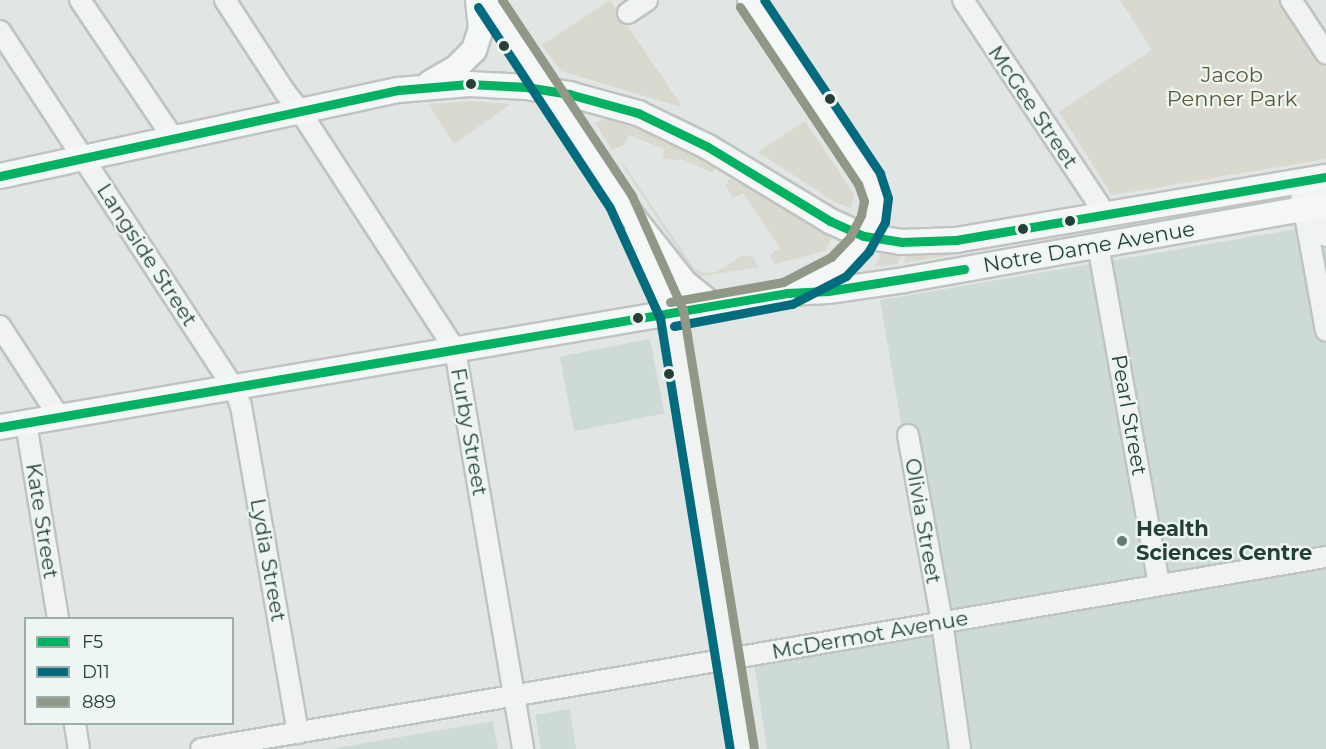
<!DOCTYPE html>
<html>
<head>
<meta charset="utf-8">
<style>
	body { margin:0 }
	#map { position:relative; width:1326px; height:749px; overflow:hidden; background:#e1e6e4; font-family:Montserrat,sans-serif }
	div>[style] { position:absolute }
	.built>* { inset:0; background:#cedad5; transform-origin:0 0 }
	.green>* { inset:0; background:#d9d9cf; transform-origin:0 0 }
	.roads { filter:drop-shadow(2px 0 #bfc4c2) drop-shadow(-2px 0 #bfc4c2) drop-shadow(0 2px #bfc4c2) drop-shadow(0 -2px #bfc4c2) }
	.minor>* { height:20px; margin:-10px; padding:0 10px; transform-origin:10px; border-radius:10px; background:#f0f3f2 }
	.major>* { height:24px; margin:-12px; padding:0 12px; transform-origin:12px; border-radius:12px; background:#f5f6f6 }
	.bus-1>* { height:9px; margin:-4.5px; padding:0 4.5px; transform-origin:4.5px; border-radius:4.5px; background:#00b262 }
	.bus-2>* { height:9px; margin:-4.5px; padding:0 4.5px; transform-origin:4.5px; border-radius:4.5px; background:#026c7e }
	.bus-3>* { height:9px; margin:-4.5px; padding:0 4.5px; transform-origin:4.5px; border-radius:4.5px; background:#929888 }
	.dots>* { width:16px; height:16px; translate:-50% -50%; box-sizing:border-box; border:3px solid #edf6f3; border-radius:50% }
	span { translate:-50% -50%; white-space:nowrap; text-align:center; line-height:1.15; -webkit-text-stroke:4.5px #edf6f3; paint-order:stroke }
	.park-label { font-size:21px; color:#5d5732 }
	.street-label { font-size:21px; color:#264038 }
	.poi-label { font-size:21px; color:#264038; font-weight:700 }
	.left { translate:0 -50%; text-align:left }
	.legend { position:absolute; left:24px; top:617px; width:210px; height:108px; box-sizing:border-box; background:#edf6f3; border:2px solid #9dada8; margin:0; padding:8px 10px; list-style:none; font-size:18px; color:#264038 }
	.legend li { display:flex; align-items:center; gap:12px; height:30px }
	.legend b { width:30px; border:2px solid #9dada8 }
</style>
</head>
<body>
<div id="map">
	<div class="built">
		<i style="clip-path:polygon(1326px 224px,1326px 749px,767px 749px,751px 644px,928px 614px,909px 469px,880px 300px)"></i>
		<i style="left:650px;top:339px;width:76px;height:92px;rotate:79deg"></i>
		<i style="clip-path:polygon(570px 709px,576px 749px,541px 749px,535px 715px)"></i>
		<i style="clip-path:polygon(493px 721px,498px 749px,331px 749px)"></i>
	</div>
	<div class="green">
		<i style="clip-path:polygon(610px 0,679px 102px,681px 107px,561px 71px,542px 45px)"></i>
		<i style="clip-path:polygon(1120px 0,1281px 0,1326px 69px,1326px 159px,1112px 195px,1059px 112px,1152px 50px)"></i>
		<i style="clip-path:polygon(469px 101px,511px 104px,454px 144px,430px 107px,431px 104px)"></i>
		<i style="clip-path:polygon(608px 118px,651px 133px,712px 163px,715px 169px,713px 173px,684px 160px,663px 159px,664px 149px,629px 135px,624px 145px,612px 150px,595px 123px)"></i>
		<i style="clip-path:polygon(805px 121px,854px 194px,851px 208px,835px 202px,758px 152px)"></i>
		<i style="clip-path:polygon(622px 162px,694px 268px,703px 273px,716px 272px,743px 255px,753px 257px,758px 267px,703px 276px,695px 275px,621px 164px)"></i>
		<i style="clip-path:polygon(729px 179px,741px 182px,832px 238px,825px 251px,775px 264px,769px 255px,780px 248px,743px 193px,733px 198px,726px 186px)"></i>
		<i style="left:1284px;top:193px;width:5px;height:168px;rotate:79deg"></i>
		<i style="clip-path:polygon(1108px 223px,1109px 229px,904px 263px,905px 255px,953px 250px)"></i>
		<i style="clip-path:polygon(881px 253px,901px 254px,898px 264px,875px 267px)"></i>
	</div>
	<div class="roads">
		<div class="minor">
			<i style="left:80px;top:0;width:166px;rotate:56deg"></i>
			<i style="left:225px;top:0;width:110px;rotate:56.9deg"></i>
			<i style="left:285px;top:92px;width:24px;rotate:52deg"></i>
			<i style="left:300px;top:111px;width:285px;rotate:57deg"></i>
			<i style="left:455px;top:350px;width:405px;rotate:80.3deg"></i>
			<i style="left:963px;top:0;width:257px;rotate:56.4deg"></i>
			<i style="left:1291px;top:0;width:64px;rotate:56.6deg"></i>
			<i style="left:628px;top:13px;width:23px;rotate:-34deg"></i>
			<i style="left:0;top:31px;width:427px;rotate:56.8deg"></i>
			<i style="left:234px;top:388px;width:19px;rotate:69deg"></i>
			<i style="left:241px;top:406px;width:332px;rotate:80.1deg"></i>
			<i style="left:1316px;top:179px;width:58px;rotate:80deg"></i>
			<i style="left:1299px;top:182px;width:151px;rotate:79.7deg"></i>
			<i style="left:1098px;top:245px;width:345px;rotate:79.8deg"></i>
			<i style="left:672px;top:314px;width:441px;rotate:80.9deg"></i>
			<i style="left:0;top:326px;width:108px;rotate:57deg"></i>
			<i style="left:26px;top:423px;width:198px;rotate:80.7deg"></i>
			<i style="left:908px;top:435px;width:190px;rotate:79.7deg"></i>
			<i style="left:942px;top:622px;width:128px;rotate:81.9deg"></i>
			<i style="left:75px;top:724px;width:25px;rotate:81deg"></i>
			<i style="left:201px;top:749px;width:1141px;rotate:-9.69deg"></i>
		</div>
		<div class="major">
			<i style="left:488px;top:0;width:242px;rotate:56.6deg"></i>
			<i style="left:621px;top:202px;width:103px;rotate:51.7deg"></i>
			<i style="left:685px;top:283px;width:36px;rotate:39deg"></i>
			<i style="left:750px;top:0;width:207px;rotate:56.2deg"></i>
			<i style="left:865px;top:172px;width:30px;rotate:69deg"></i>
			<i style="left:876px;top:200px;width:27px;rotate:103deg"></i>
			<i style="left:870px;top:226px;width:32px;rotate:122deg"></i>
			<i style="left:853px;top:253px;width:33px;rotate:140deg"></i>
			<i style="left:828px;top:274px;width:34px;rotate:156deg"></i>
			<i style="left:430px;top:83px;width:30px;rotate:-30deg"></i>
			<i style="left:456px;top:68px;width:25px;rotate:-45deg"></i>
			<i style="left:474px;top:50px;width:22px;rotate:-72deg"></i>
			<i style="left:481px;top:29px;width:29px;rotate:-96deg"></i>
			<i style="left:0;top:176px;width:408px;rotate:-12.2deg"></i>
			<i style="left:399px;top:90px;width:70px;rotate:-4.9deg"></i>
			<i style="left:469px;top:84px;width:57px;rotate:3deg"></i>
			<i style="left:526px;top:87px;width:44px;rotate:9.2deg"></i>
			<i style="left:569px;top:94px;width:72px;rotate:15.4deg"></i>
			<i style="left:638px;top:113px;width:78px;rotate:25.9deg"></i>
			<i style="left:708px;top:147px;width:143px;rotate:31.2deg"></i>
			<i style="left:830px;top:221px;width:37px;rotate:24deg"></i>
			<i style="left:864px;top:236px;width:37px;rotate:9deg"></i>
			<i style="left:901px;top:242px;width:55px;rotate:-2.1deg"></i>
			<i style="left:956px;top:240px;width:375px;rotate:-9.7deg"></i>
			<i style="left:636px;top:234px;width:88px;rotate:65.8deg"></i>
			<i style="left:0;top:427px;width:798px;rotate:-9.66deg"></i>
			<i style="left:787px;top:293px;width:41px;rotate:-2.8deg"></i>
			<i style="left:828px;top:291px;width:77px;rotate:-8.2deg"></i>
			<i style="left:904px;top:280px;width:429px;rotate:-10.1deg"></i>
		</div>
	</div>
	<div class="bus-1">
		<i style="left:0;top:176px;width:408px;rotate:-12.2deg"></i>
		<i style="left:399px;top:90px;width:70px;rotate:-4.9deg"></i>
		<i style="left:469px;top:84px;width:57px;rotate:3deg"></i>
		<i style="left:526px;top:87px;width:44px;rotate:9.2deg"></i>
		<i style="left:569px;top:94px;width:72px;rotate:15.4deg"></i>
		<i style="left:638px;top:113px;width:78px;rotate:25.9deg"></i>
		<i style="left:708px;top:147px;width:143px;rotate:31.2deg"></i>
		<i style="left:830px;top:221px;width:37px;rotate:24deg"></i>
		<i style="left:864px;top:236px;width:37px;rotate:9deg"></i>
		<i style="left:901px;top:242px;width:55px;rotate:-2.1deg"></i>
		<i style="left:956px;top:240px;width:375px;rotate:-9.7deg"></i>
		<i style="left:0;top:427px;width:798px;rotate:-9.66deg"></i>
		<i style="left:787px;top:293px;width:41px;rotate:-2.8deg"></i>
		<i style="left:828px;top:291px;width:138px;rotate:-9.2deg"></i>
	</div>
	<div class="bus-2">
		<i style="left:478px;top:7px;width:240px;rotate:56.7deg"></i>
		<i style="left:610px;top:208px;width:121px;rotate:65.6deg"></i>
		<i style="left:660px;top:318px;width:437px;rotate:80.8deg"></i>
		<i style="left:674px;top:326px;width:120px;rotate:-10.6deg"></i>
		<i style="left:792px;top:304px;width:61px;rotate:-27.4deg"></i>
		<i style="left:846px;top:276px;width:34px;rotate:-47deg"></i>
		<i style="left:869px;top:251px;width:33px;rotate:-61deg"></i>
		<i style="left:885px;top:222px;width:24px;rotate:-83deg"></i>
		<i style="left:888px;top:198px;width:26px;rotate:-108deg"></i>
		<i style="left:880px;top:173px;width:208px;rotate:-123.8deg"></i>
	</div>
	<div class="bus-3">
		<i style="left:502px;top:0;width:235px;rotate:56.4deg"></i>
		<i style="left:632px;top:196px;width:125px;rotate:65.9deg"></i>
		<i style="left:683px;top:310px;width:443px;rotate:80.8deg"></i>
		<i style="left:670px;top:302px;width:115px;rotate:-10deg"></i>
		<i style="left:783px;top:282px;width:54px;rotate:-27.5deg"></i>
		<i style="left:831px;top:257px;width:28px;rotate:-46deg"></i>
		<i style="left:850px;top:237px;width:25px;rotate:-63deg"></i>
		<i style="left:861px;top:215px;width:14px;rotate:-78deg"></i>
		<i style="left:864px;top:201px;width:18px;rotate:-109deg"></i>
		<i style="left:858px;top:184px;width:213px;rotate:-123.7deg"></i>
	</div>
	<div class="dots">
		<i style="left:504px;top:46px;background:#264038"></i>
		<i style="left:471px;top:84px;background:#264038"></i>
		<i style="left:830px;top:99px;background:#264038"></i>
		<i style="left:1070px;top:221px;background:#264038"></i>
		<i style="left:1023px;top:229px;background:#264038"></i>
		<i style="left:638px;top:318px;background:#264038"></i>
		<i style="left:669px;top:374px;background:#264038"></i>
		<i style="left:1122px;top:541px;background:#677a74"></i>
	</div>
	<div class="park-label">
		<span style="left:1232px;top:87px">Jacob<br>Penner Park</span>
	</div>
	<div class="street-label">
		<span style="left:1033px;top:107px;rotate:56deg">McGee Street</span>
		<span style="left:1089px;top:247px;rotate:-10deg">Notre Dame Avenue</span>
		<span style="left:147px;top:255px;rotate:57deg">Langside Street</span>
		<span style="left:1129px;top:415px;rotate:80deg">Pearl Street</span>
		<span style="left:469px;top:432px;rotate:80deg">Furby Street</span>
		<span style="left:42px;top:521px;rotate:81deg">Kate Street</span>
		<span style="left:923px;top:521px;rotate:80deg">Olivia Street</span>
		<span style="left:268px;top:560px;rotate:80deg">Lydia Street</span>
		<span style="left:870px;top:635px;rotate:-10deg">McDermot Avenue</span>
	</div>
	<div class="poi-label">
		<span class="left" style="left:1136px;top:541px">Health<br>Sciences Centre</span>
	</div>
	<ul class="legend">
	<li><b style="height:8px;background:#00b262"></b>F5</li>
	<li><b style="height:8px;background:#026c7e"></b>D11</li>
	<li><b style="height:8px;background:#929888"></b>889</li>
	</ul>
</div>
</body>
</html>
